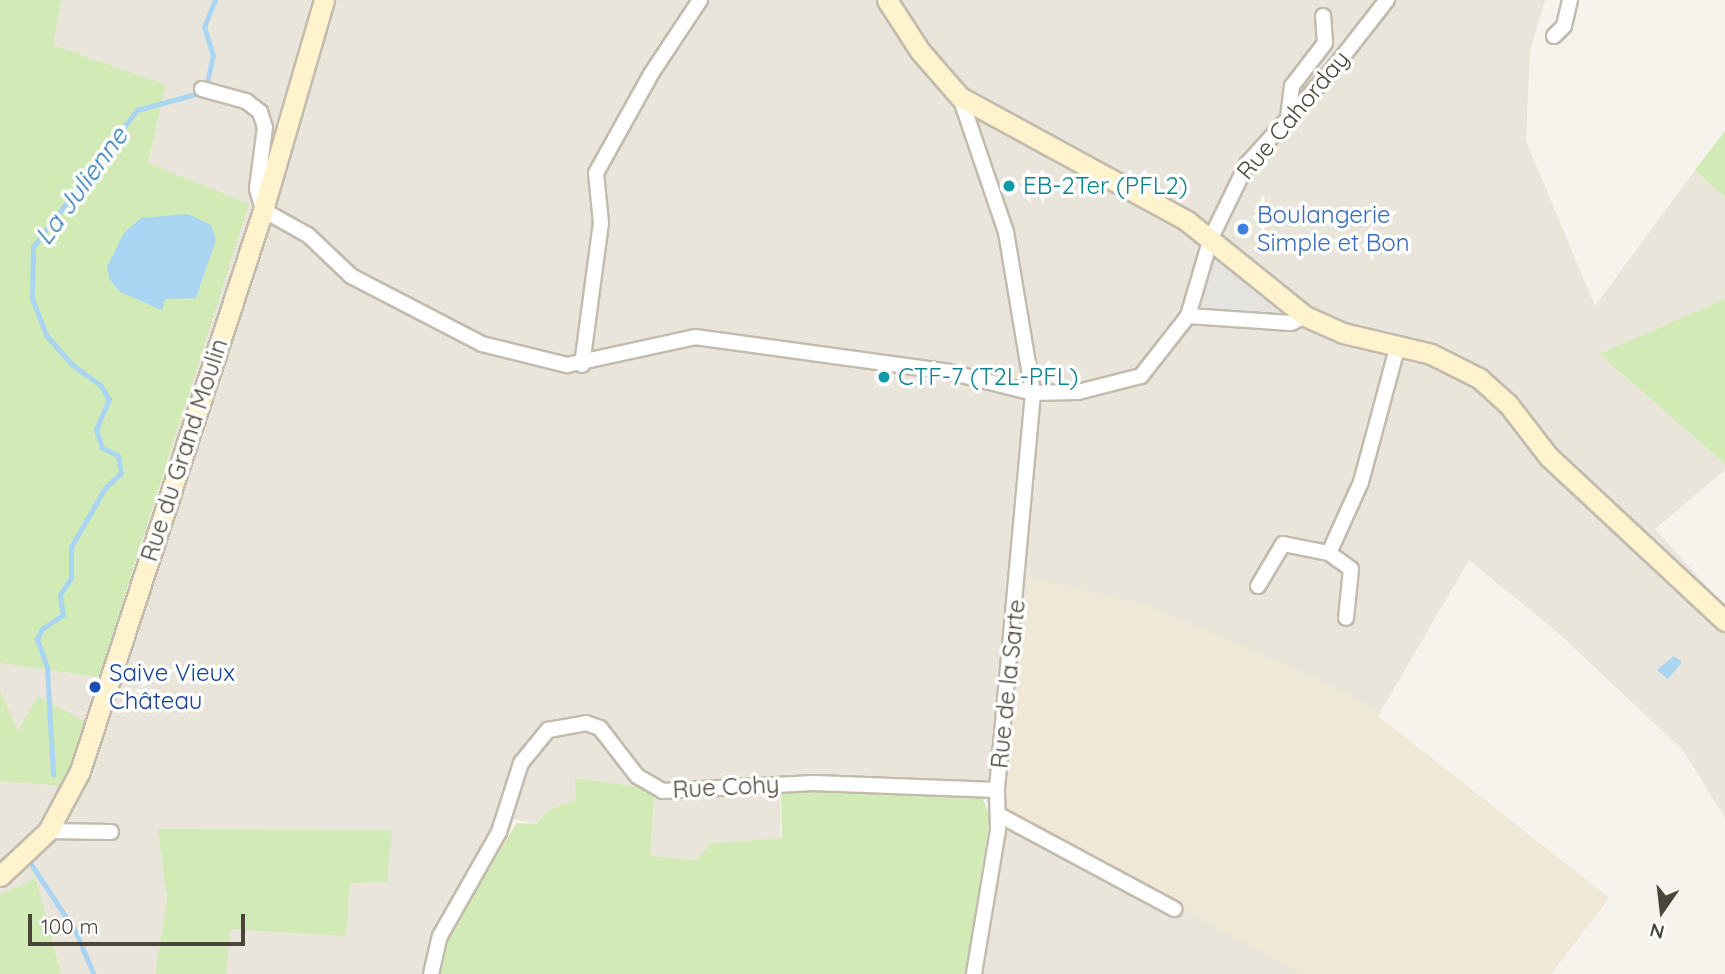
<!DOCTYPE html>
<html>
<head>
<meta charset="utf-8">
<style>
	body { margin:0 }
	#map { position:relative; width:1725px; height:974px; overflow:hidden; background:#f6f3ec; font-family:Quicksand,sans-serif }
	div>[style] { position:absolute }
	.residential>* { inset:0; background:#eae5da }
	.education>* { inset:0; background:#efe8d6 }
	.green>* { inset:0; background:#d2eab5 }
	.parking>* { inset:0; background:#e5e3e0 }
	.water>* { inset:0; background:#a9d4f2 }
	.stream>* { height:4.5px; margin:-2.25px; padding:0 2.25px; transform-origin:2.25px; border-radius:2.25px; background:#a9d4f2 }
	.roads { filter:drop-shadow(2px 0 #c2bbae) drop-shadow(-2px 0 #c2bbae) drop-shadow(0 2px #c2bbae) drop-shadow(0 -2px #c2bbae) }
	.street>* { height:14px; margin:-7px; padding:0 7px; transform-origin:7px; border-radius:7px; background:#fff }
	.secondary>* { height:19px; margin:-9.5px; padding:0 9.5px; transform-origin:9.5px; border-radius:9.5px; background:#fff3cd }
	.dots>* { width:19px; height:19px; translate:-50% -50%; box-sizing:border-box; border:4px solid #fff; border-radius:50% }
	span { translate:-50% -50%; white-space:nowrap; text-align:center; line-height:1.15; -webkit-text-stroke:7px #fff; paint-order:stroke }
	.street-label { font-size:24px; color:#4b4439 }
	.culture-label { font-size:24px; color:#0d838f }
	.left { translate:0 -50%; text-align:left }
	.shop-label { font-size:24px; color:#366cbe }
	.transit-label { font-size:24px; color:#164399 }
	.water-label { font-size:26px; color:#2e7ab2; font-style:italic }
	.north { position:absolute; left:1627px; top:876px; width:70px; height:70px; -webkit-text-stroke:5px #fff; paint-order:stroke; rotate:194deg; font-size:19px; font-weight:700; line-height:28px; text-align:center; color:#4b4439 }
	.north::after { content:''; display:block; margin:auto; width:24px; height:32px; background:#4b4439; clip-path:polygon(50% 0,100% 100%,50% 72%,0 100%) }
	.scale { position:absolute; left:28px; top:914px; width:217px; height:32px; box-sizing:border-box; border:4px solid #4b4439; border-top:0; padding-left:9px; font-size:21px; line-height:24px; white-space:nowrap; color:#4b4439; -webkit-text-stroke:5px #fff; paint-order:stroke }
</style>
</head>
<body>
<div id="map">
	<div class="residential">
		<i style="clip-path:polygon(61px 0,1545px 0,1530px 51px,1526px 141px,1595px 306px,1695px 170px,1725px 197px,1725px 299px,1599px 354px,1725px 464px,1725px 470px,1655px 529px,1725px 606px,1725px 818px,1683px 750px,1557px 632px,1469px 560px,1378px 716px,1609px 898px,1551px 974px,970px 974px,994px 815px,983px 794px,781px 789px,780px 838px,712px 843px,697px 860px,650px 857px,655px 789px,576px 778px,577px 800px,548px 810px,537px 824px,513px 819px,505px 802px,428px 943px,425px 974px,226px 974px,229px 928px,350px 883px,387px 882px,391px 830px,159px 829px,167px 899px,155px 974px,61px 974px,36px 878px,0 895px,0 663px,100px 677px,248px 205px,148px 163px,166px 86px,52px 45px)"></i>
	</div>
	<div class="education">
		<i style="clip-path:polygon(1028px 577px,1148px 605px,1325px 682px,1376px 710px,1378px 716px,1609px 898px,1551px 974px,1302px 974px,1013px 818px,1002px 805px)"></i>
	</div>
	<div class="green">
		<i style="clip-path:polygon(evenodd,0 0,61px 0,53px 45px,166px 85px,148px 163px,249px 204px,99px 677px,0 663px,0 0,204px 272px,200px 286px,165px 299px,204px 272px)"></i>
		<i style="clip-path:polygon(1725px 131px,1725px 197px,1695px 170px)"></i>
		<i style="clip-path:polygon(1725px 299px,1725px 464px,1599px 354px)"></i>
		<i style="clip-path:polygon(0 691px,18px 731px,38px 696px,85px 722px,64px 786px,0 781px)"></i>
		<i style="clip-path:polygon(575px 778px,655px 789px,650px 856px,697px 860px,711px 843px,782px 838px,781px 790px,982px 798px,990px 816px,966px 974px,437px 974px,444px 940px,517px 823px,537px 824px,548px 810px,576px 800px)"></i>
		<i style="clip-path:polygon(158px 829px,392px 830px,387px 882px,350px 883px,346px 936px,230px 929px,226px 974px,155px 974px,167px 899px)"></i>
		<i style="clip-path:polygon(36px 878px,61px 974px,0 974px,0 895px)"></i>
	</div>
	<div class="parking">
		<i style="clip-path:polygon(1219px 253px,1287px 312px,1283px 317px,1203px 308px,1206px 278px)"></i>
	</div>
	<div class="water">
		<i style="clip-path:polygon(188px 214px,211px 225px,216px 240px,196px 298px,165px 299px,162px 310px,120px 292px,110px 280px,107px 267px,124px 233px,141px 218px)"></i>
		<i style="clip-path:polygon(1674px 656px,1682px 662px,1668px 679px,1657px 670px)"></i>
	</div>
	<div class="stream">
		<i style="left:206px;top:88px;width:33px;rotate:-78deg"></i>
		<i style="left:213px;top:56px;width:30px;rotate:-107deg"></i>
		<i style="left:204px;top:27px;width:29px;rotate:-68deg"></i>
		<i style="left:53px;top:775px;width:108px;rotate:-93.2deg"></i>
		<i style="left:47px;top:667px;width:30px;rotate:-110deg"></i>
		<i style="left:37px;top:639px;width:11px;rotate:-63deg"></i>
		<i style="left:42px;top:629px;width:25px;rotate:-34deg"></i>
		<i style="left:63px;top:615px;width:20px;rotate:-99deg"></i>
		<i style="left:60px;top:595px;width:20px;rotate:-57deg"></i>
		<i style="left:71px;top:578px;width:31px;rotate:-90deg"></i>
		<i style="left:71px;top:547px;width:68px;rotate:-60deg"></i>
		<i style="left:105px;top:488px;width:22px;rotate:-43deg"></i>
		<i style="left:121px;top:473px;width:17px;rotate:-100deg"></i>
		<i style="left:118px;top:456px;width:18px;rotate:-153deg"></i>
		<i style="left:102px;top:448px;width:19px;rotate:-108deg"></i>
		<i style="left:96px;top:430px;width:33px;rotate:-67deg"></i>
		<i style="left:109px;top:400px;width:16px;rotate:-120deg"></i>
		<i style="left:101px;top:386px;width:36px;rotate:-144deg"></i>
		<i style="left:72px;top:365px;width:40px;rotate:-131deg"></i>
		<i style="left:46px;top:335px;width:39px;rotate:-111deg"></i>
		<i style="left:32px;top:299px;width:52px;rotate:-88.9deg"></i>
		<i style="left:33px;top:247px;width:172px;rotate:-52.8deg"></i>
		<i style="left:137px;top:110px;width:64px;rotate:-15.3deg"></i>
		<i style="left:32px;top:865px;width:80px;rotate:56.7deg"></i>
		<i style="left:76px;top:932px;width:46px;rotate:66.8deg"></i>
	</div>
	<div class="roads">
		<div class="street">
			<i style="left:1554px;top:36px;width:14px;rotate:-45deg"></i>
			<i style="left:1564px;top:26px;width:27px;rotate:-77deg"></i>
			<i style="left:202px;top:89px;width:46px;rotate:15.3deg"></i>
			<i style="left:246px;top:101px;width:18px;rotate:38deg"></i>
			<i style="left:260px;top:112px;width:16px;rotate:72deg"></i>
			<i style="left:265px;top:127px;width:63px;rotate:97.4deg"></i>
			<i style="left:257px;top:189px;width:22px;rotate:74deg"></i>
			<i style="left:263px;top:210px;width:51px;rotate:29.1deg"></i>
			<i style="left:308px;top:235px;width:59px;rotate:43.6deg"></i>
			<i style="left:351px;top:276px;width:148px;rotate:27.4deg"></i>
			<i style="left:482px;top:344px;width:88px;rotate:13.9deg"></i>
			<i style="left:567px;top:365px;width:131px;rotate:-12.3deg"></i>
			<i style="left:695px;top:337px;width:256px;rotate:7.8deg"></i>
			<i style="left:949px;top:372px;width:87px;rotate:14deg"></i>
			<i style="left:1033px;top:393px;width:45px;rotate:-1.3deg"></i>
			<i style="left:1078px;top:392px;width:65px;rotate:-14.3deg"></i>
			<i style="left:1141px;top:376px;width:76px;rotate:-51.9deg"></i>
			<i style="left:1188px;top:316px;width:81px;rotate:-73.6deg"></i>
			<i style="left:1211px;top:238px;width:82px;rotate:-64.1deg"></i>
			<i style="left:1247px;top:164px;width:128px;rotate:-47.8deg"></i>
			<i style="left:1333px;top:69px;width:88px;rotate:-52deg"></i>
			<i style="left:960px;top:97px;width:143px;rotate:71.2deg"></i>
			<i style="left:1006px;top:232px;width:163px;rotate:80.5deg"></i>
			<i style="left:1033px;top:393px;width:399px;rotate:95.2deg"></i>
			<i style="left:997px;top:790px;width:40px;rotate:88.6deg"></i>
			<i style="left:998px;top:830px;width:146px;rotate:99.5deg"></i>
			<i style="left:1288px;top:118px;width:32px;rotate:-83deg"></i>
			<i style="left:1292px;top:86px;width:54px;rotate:-52.5deg"></i>
			<i style="left:1325px;top:43px;width:27px;rotate:-94deg"></i>
			<i style="left:1188px;top:316px;width:103px;rotate:3.9deg"></i>
			<i style="left:1291px;top:323px;width:16px;rotate:-27deg"></i>
			<i style="left:582px;top:365px;width:143px;rotate:-82.4deg"></i>
			<i style="left:601px;top:223px;width:50px;rotate:-95.7deg"></i>
			<i style="left:596px;top:173px;width:113px;rotate:-60.9deg"></i>
			<i style="left:651px;top:74px;width:89px;rotate:-56.5deg"></i>
			<i style="left:1329px;top:553px;width:78px;rotate:-65.7deg"></i>
			<i style="left:1361px;top:482px;width:142px;rotate:-74.9deg"></i>
			<i style="left:1258px;top:586px;width:49px;rotate:-59.2deg"></i>
			<i style="left:1283px;top:544px;width:47px;rotate:11.1deg"></i>
			<i style="left:1329px;top:553px;width:27px;rotate:36deg"></i>
			<i style="left:1351px;top:569px;width:49px;rotate:95.8deg"></i>
			<i style="left:999px;top:815px;width:199px;rotate:28.2deg"></i>
			<i style="left:48px;top:831px;width:63px;rotate:0.9deg"></i>
			<i style="left:431px;top:974px;width:39px;rotate:-77deg"></i>
			<i style="left:440px;top:936px;width:120px;rotate:-60.4deg"></i>
			<i style="left:499px;top:832px;width:72px;rotate:-72.3deg"></i>
			<i style="left:521px;top:763px;width:43px;rotate:-50.7deg"></i>
			<i style="left:548px;top:730px;width:39px;rotate:-10deg"></i>
			<i style="left:586px;top:723px;width:15px;rotate:20deg"></i>
			<i style="left:600px;top:728px;width:61px;rotate:52.4deg"></i>
			<i style="left:637px;top:776px;width:30px;rotate:30deg"></i>
			<i style="left:663px;top:791px;width:151px;rotate:-3deg"></i>
			<i style="left:814px;top:783px;width:183px;rotate:2.2deg"></i>
		</div>
		<div class="secondary">
			<i style="left:887px;top:0;width:61px;rotate:57.1deg"></i>
			<i style="left:920px;top:51px;width:61px;rotate:49deg"></i>
			<i style="left:960px;top:97px;width:259px;rotate:28.6deg"></i>
			<i style="left:1187px;top:221px;width:151px;rotate:38.8deg"></i>
			<i style="left:1305px;top:316px;width:42px;rotate:24.1deg"></i>
			<i style="left:1343px;top:333px;width:90px;rotate:13.4deg"></i>
			<i style="left:1431px;top:354px;width:54px;rotate:26.6deg"></i>
			<i style="left:1479px;top:378px;width:39px;rotate:42deg"></i>
			<i style="left:1508px;top:404px;width:66px;rotate:52.4deg"></i>
			<i style="left:1548px;top:456px;width:242px;rotate:43deg"></i>
			<i style="left:0;top:876px;width:66px;rotate:-43.2deg"></i>
			<i style="left:48px;top:831px;width:68px;rotate:-61.9deg"></i>
			<i style="left:80px;top:771px;width:590px;rotate:-71.93deg"></i>
			<i style="left:263px;top:210px;width:219px;rotate:-73.8deg"></i>
		</div>
	</div>
	<div class="dots">
		<i style="left:1009px;top:186px;background:#0f9aa8"></i>
		<i style="left:1243px;top:229px;background:#3f7fe0"></i>
		<i style="left:884px;top:377px;background:#0f9aa8"></i>
		<i style="left:95px;top:687px;background:#1a4fb4"></i>
	</div>
	<div class="street-label">
		<span style="left:1293px;top:115px;rotate:-50deg">Rue Cahorday</span>
		<span style="left:184px;top:450px;rotate:-72deg">Rue du Grand Moulin</span>
		<span style="left:1008px;top:684px;rotate:-84deg">Rue de la Sarte</span>
		<span style="left:726px;top:787px;rotate:-3deg">Rue Cohy</span>
	</div>
	<div class="culture-label">
		<span class="left" style="left:1023px;top:186px">EB-2Ter (PFL2)</span>
		<span class="left" style="left:898px;top:377px">CTF-7 (T2L-PFL)</span>
	</div>
	<div class="shop-label">
		<span class="left" style="left:1257px;top:229px">Boulangerie<br>Simple et Bon</span>
	</div>
	<div class="transit-label">
		<span class="left" style="left:109px;top:687px">Saive Vieux<br>Château</span>
	</div>
	<div class="water-label">
		<span style="left:81px;top:186px;rotate:-54deg">La Julienne</span>
	</div>
	<div class="north">N</div>
	<div class="scale">100 m</div>
</div>
</body>
</html>
